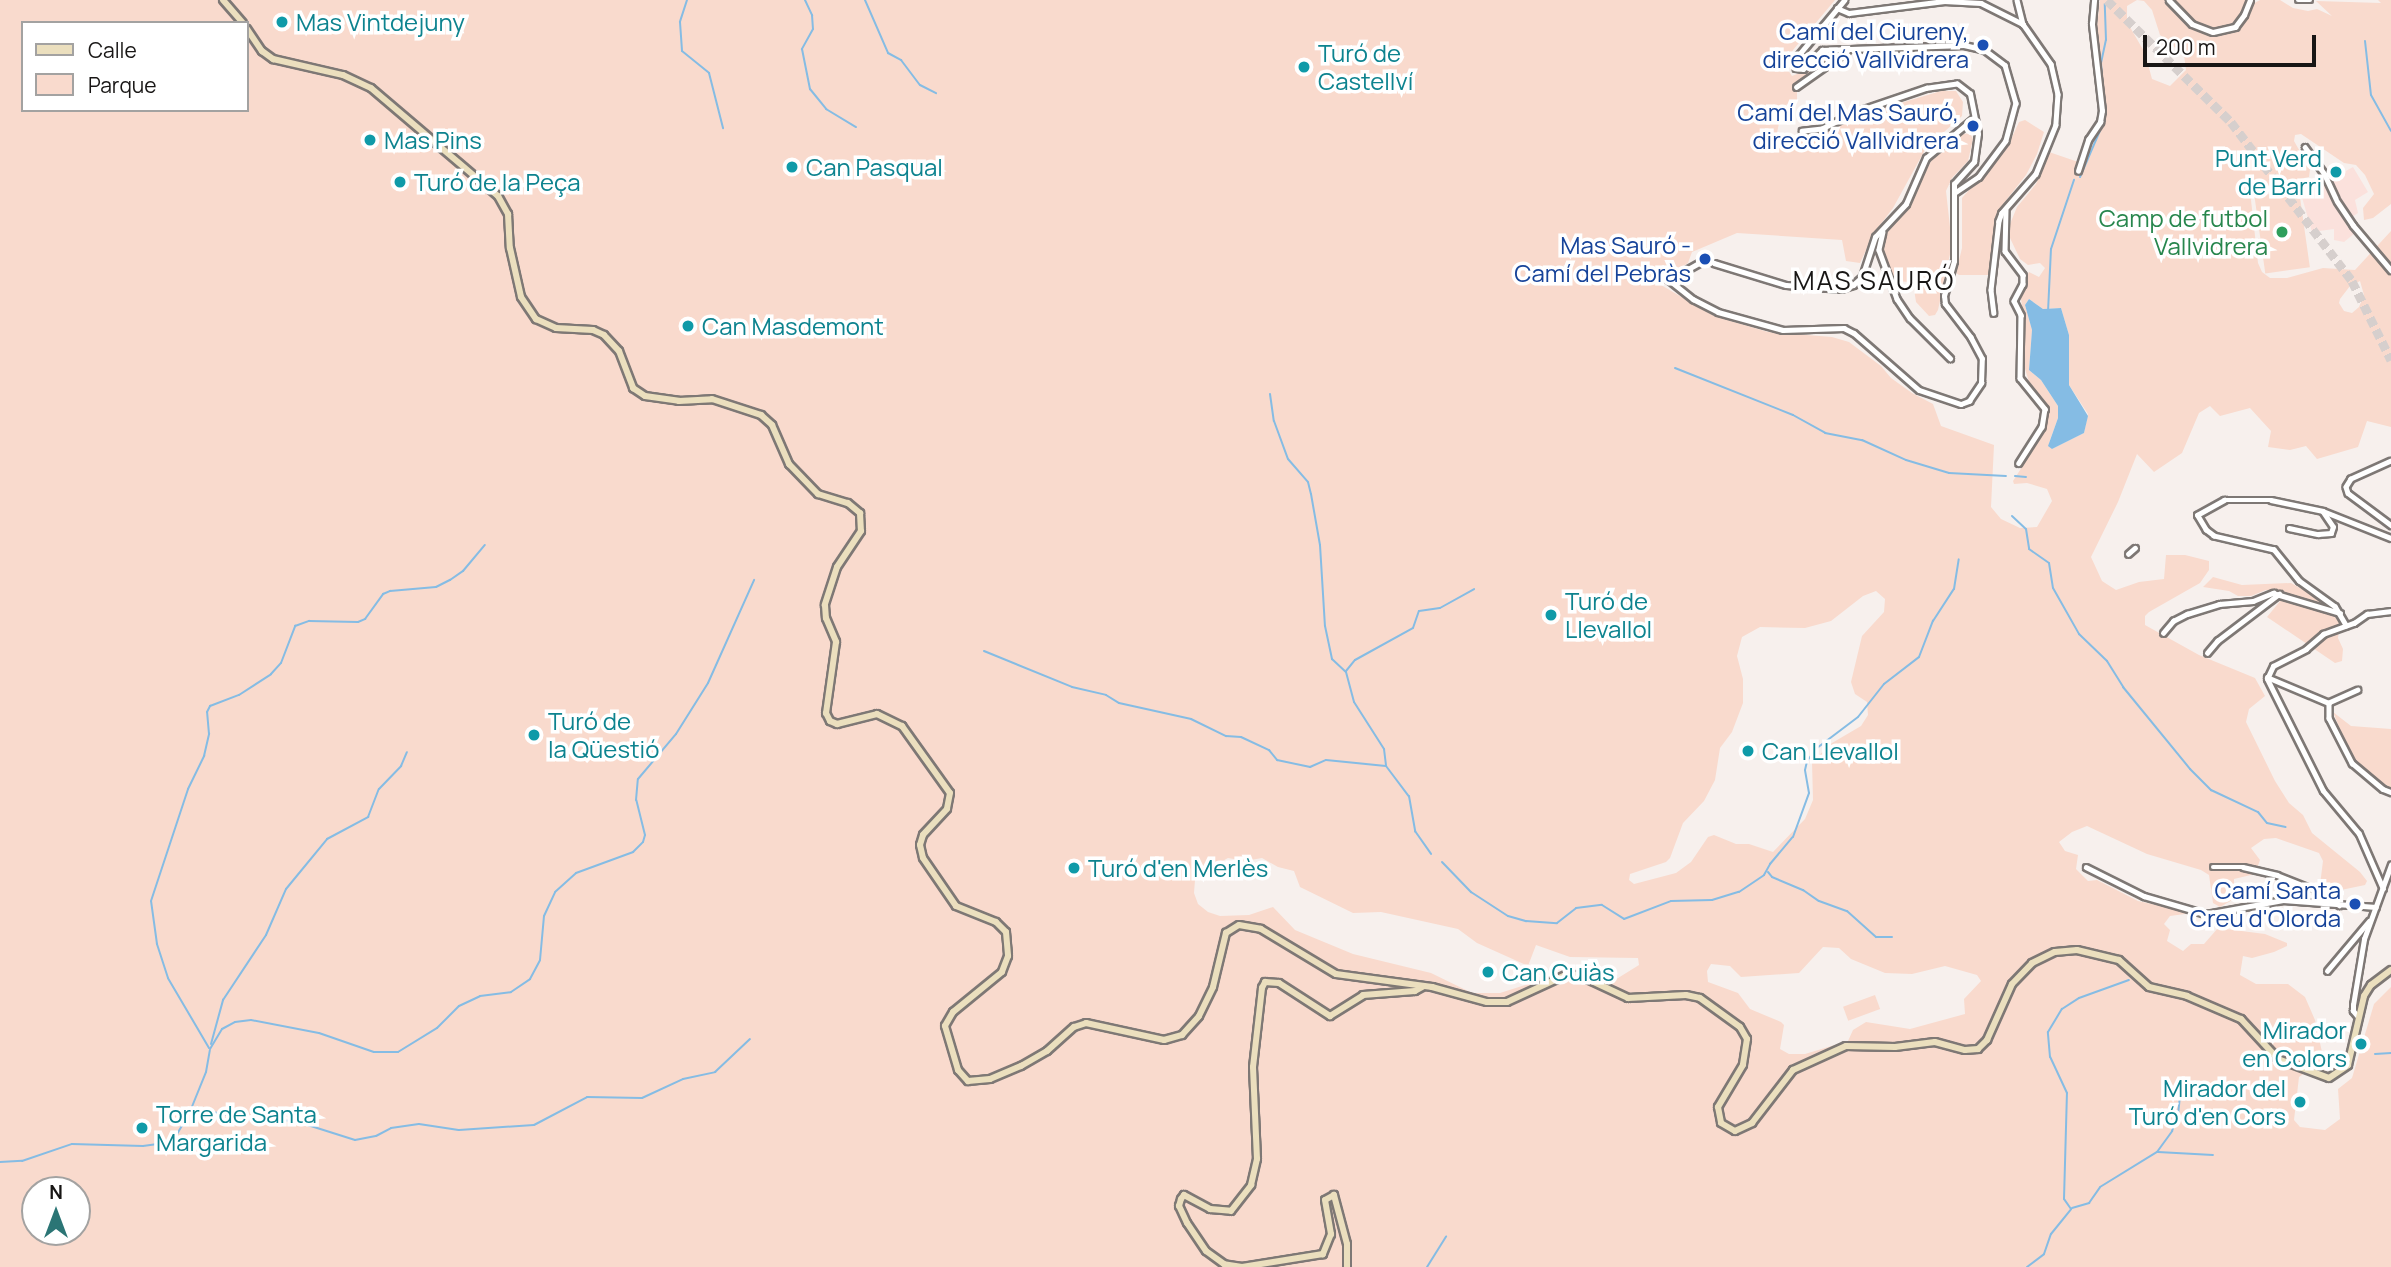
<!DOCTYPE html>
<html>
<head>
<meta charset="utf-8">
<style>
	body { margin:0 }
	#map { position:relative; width:2391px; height:1267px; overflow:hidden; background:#f7f0ed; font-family:Manrope,sans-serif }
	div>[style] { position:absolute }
	.education>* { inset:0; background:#fbe1dc }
	.green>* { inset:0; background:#f9dacd; transform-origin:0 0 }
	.water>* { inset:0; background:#85bce4 }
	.stream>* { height:2px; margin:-1px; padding:0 1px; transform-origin:1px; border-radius:1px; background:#85bce4 }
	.highway-tunnel>* { height:9px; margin-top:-4.5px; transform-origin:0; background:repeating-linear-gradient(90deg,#d6cfcd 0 9px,transparent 0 13.5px) }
	.roads { filter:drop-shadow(2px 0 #7e7875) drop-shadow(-2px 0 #7e7875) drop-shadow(0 2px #7e7875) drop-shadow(0 -2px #7e7875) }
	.street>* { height:4.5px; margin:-2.25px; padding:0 2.25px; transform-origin:2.25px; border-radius:2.25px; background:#fff }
	.secondary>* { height:6px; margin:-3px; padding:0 3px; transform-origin:3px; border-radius:3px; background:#ebdfbe }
	.dots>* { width:19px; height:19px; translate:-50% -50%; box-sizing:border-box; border:4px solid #fff; border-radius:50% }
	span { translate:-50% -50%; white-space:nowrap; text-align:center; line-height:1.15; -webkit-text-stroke:7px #fff; paint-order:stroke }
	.culture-label { font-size:24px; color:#0d838f }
	.left { translate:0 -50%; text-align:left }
	.right { translate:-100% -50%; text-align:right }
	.transit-label { font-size:24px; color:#164399 }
	.leisure-label { font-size:24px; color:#27864d }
	.neighbourhood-label { font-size:26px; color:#181615; letter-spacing:2px }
	.legend { position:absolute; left:21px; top:21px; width:228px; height:91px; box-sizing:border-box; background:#fff; border:2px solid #a3a2a1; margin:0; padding:9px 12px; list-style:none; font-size:21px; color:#181615 }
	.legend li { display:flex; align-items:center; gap:14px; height:35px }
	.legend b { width:35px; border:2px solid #a3a2a1 }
	.north { position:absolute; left:21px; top:1176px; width:70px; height:70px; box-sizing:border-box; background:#fff; border:2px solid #a3a2a1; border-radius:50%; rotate:0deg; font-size:19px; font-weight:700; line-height:28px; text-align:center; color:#181615 }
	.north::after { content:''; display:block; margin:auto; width:24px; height:32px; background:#2b7575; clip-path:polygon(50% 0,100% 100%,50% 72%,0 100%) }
	.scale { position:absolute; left:2143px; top:35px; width:173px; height:32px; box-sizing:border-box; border:4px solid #181615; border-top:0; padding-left:9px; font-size:21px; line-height:24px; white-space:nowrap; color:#181615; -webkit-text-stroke:5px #fff; paint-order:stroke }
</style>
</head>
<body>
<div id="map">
	<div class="education">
		<i style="clip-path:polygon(2353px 167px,2368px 192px,2355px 200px,2358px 213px,2352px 217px,2341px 199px,2334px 203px,2355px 233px,2344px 242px,2334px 240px,2334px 229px,2312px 232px,2299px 187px,2322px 181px,2333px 201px,2340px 197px,2330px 180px)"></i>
	</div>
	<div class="green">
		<i style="clip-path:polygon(evenodd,0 0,1835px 0,1793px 50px,1786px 67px,1792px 76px,1807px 70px,1820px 58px,1829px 57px,1794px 87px,1797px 90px,1797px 104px,1780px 118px,1777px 133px,1794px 138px,1818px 132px,1884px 108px,1941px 91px,1956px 91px,1963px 102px,1962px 116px,1926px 148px,1893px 208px,1874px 233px,1860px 263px,1846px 261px,1842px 240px,1737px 233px,1692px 252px,1688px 263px,1682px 267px,1656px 269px,1654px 277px,1661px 285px,1714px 316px,1768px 332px,1832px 337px,1849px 342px,1881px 366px,1891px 378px,1912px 393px,1933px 404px,1941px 426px,1994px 445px,1991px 507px,2001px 519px,2020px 528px,2037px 527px,2052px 501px,2047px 489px,2027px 483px,2014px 484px,2013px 481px,2038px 442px,2048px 417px,2046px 402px,2029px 382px,2020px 352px,2024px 320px,2020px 292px,2029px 272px,2039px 277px,2045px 268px,2040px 263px,2028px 265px,2020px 259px,2010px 238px,2010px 224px,2017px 207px,2036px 184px,2049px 152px,2084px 164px,2104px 117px,2096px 34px,2100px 0,2245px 0,2251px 5px,2260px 0,2280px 0,2293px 8px,2308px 11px,2317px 9px,2332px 16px,2316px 1px,2381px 3px,2378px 0,2391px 0,2391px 204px,2373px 218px,2364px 220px,2363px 208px,2374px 194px,2365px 175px,2356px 165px,2344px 163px,2301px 134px,2295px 135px,2294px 141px,2310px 169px,2309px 177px,2263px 187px,2253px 193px,2251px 200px,2258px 263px,2262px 272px,2270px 278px,2287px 278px,2323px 268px,2355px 270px,2391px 231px,2391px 427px,2367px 421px,2358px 447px,2317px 459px,2306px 446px,2290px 450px,2268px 447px,2271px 431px,2250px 408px,2220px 416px,2210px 406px,2199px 413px,2182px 453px,2154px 472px,2137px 454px,2118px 502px,2091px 557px,2102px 581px,2116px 590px,2139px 582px,2164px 579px,2166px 555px,2185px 555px,2209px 561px,2209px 570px,2200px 583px,2149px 612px,2145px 616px,2145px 625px,2199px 655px,2255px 678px,2265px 696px,2249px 709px,2246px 722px,2275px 781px,2289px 803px,2303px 815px,2312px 833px,2360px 872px,2367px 881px,2365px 885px,2341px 890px,2320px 885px,2323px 861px,2319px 853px,2276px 838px,2264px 839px,2251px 848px,2260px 860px,2255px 874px,2234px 879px,2234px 899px,2220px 907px,2213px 903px,2209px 875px,2201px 870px,2147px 854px,2087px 826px,2072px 832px,2059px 842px,2065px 851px,2078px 855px,2076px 869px,2088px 881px,2097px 880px,2138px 901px,2192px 913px,2170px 916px,2164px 924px,2170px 930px,2167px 941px,2183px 951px,2191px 944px,2204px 944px,2218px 928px,2265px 934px,2287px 943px,2287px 946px,2274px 952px,2252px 958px,2243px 956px,2240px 975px,2256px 984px,2288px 984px,2305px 997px,2315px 1020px,2327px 1075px,2309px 1070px,2299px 1077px,2294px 1120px,2300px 1127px,2325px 1130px,2340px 1119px,2338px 1089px,2352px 1078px,2374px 1004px,2391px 987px,2391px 1267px,0 1267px,0 0,2137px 0,2144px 1px,2152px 10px,2160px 35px,2184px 55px,2186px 70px,2170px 86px,2152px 79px,2145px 53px,2127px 22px,2127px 6px,2137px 0,0 0,23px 23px,247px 23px,247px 110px,23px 110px,23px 23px,0 0,2360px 281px,2364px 295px,2359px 307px,2352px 313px,2344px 311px,2339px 303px,2340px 299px,2350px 286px,2360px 281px,0 0,2029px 299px,2043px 309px,2061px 308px,2069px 335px,2069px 385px,2088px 414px,2084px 433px,2052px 449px,2049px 443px,2058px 418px,2058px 406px,2041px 380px,2029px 370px,2032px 330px,2025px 305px,2029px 299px,0 0,1876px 591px,1885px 599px,1884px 612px,1862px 636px,1851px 682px,1855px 694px,1867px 702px,1868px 715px,1861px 726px,1832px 743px,1812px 762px,1813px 800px,1805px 819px,1773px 852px,1749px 844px,1736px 844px,1714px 835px,1708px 837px,1691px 862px,1676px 873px,1634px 884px,1629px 880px,1630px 874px,1666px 862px,1670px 858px,1683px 823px,1704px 801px,1715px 780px,1720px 748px,1732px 732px,1743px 703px,1743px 679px,1737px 656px,1742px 637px,1760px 627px,1805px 628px,1831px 621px,1863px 596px,1876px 591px,0 0,1228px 858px,1245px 861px,1262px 858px,1278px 867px,1294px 871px,1300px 887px,1353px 913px,1381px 912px,1458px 929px,1477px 943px,1528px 966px,1536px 945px,1570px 957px,1638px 958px,1639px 965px,1610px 983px,1566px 972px,1500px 993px,1472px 993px,1431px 973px,1353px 954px,1295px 930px,1273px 907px,1249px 915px,1220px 916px,1208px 912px,1198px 904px,1194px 893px,1195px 880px,1204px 871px,1228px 858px,0 0,1823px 947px,1839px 948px,1851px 959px,1885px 973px,1912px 974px,1945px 966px,1977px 975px,1981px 981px,1964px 999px,1965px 1014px,1910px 1029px,1866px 1022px,1853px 1030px,1848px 1041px,1805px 1054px,1789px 1054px,1780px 1049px,1784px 1025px,1781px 1022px,1750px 1009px,1738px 993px,1708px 982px,1707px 971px,1711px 964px,1730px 966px,1741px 977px,1799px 973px,1823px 947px,0 0,35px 1190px,77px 1190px,77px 1232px,35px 1232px,35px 1190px)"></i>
		<i style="clip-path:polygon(2025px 120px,2044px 132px,2037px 154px,2026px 175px,2004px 203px,1995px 226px,1990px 275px,1959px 275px,1956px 273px,1962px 248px,1962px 198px,2008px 146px,2019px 122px)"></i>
		<i style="clip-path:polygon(1970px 133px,1973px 139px,1968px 161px,1952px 178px,1946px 191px,1952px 245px,1938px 310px,1935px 315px,1929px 316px,1916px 302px,1914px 289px,1909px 282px,1897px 281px,1893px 276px,1882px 246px,1883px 237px,1907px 209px,1933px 157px,1957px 135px)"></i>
		<i style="left:2299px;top:190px;width:78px;height:45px;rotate:82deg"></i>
		<i style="clip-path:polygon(2213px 577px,2242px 585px,2291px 583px,2325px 602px,2340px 624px,2338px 638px,2343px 649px,2342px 661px,2335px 663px,2267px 617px,2281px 600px,2282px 590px,2266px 590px,2251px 596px,2238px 596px,2229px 591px,2203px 587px)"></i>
		<i style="clip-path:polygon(2333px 712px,2351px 726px,2391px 729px,2391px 788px,2381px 784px,2351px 756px)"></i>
		<i style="left:1875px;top:995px;width:15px;height:34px;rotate:70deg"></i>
	</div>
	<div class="water">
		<i style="clip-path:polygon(2029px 299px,2043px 309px,2061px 308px,2069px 335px,2069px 385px,2088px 416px,2084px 433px,2052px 449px,2048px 446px,2058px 418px,2058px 406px,2041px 380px,2029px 370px,2032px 330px,2025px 305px)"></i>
	</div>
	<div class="stream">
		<i style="left:687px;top:0;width:23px;rotate:108deg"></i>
		<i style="left:680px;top:22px;width:29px;rotate:86deg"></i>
		<i style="left:682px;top:51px;width:35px;rotate:39deg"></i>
		<i style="left:709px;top:73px;width:57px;rotate:75.7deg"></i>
		<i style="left:805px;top:0;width:17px;rotate:65deg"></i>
		<i style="left:812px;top:15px;width:14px;rotate:86deg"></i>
		<i style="left:813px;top:29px;width:23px;rotate:119deg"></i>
		<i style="left:802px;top:49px;width:41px;rotate:78.7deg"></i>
		<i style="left:810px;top:89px;width:26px;rotate:51deg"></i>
		<i style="left:826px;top:109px;width:35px;rotate:31deg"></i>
		<i style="left:865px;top:0;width:58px;rotate:66.5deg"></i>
		<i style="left:888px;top:53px;width:15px;rotate:28deg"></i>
		<i style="left:901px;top:60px;width:31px;rotate:53deg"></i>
		<i style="left:920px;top:85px;width:18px;rotate:27deg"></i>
		<i style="left:2365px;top:41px;width:54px;rotate:83.7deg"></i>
		<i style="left:2371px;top:95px;width:41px;rotate:60.9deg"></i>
		<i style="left:2080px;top:177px;width:63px;rotate:-66.7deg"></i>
		<i style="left:2105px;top:119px;width:56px;rotate:-94.1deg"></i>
		<i style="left:2101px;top:63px;width:24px;rotate:-78deg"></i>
		<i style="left:2106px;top:40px;width:36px;rotate:-92deg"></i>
		<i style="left:2048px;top:312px;width:63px;rotate:-87.3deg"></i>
		<i style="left:2051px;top:249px;width:73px;rotate:-71.6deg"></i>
		<i style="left:1675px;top:368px;width:127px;rotate:21.7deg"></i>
		<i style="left:1793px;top:415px;width:37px;rotate:29deg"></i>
		<i style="left:1825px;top:433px;width:38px;rotate:11deg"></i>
		<i style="left:1862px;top:440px;width:48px;rotate:24.4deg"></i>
		<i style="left:1906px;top:460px;width:45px;rotate:16.8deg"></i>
		<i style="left:1949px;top:473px;width:57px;rotate:3deg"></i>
		<i style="left:1270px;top:394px;width:27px;rotate:82deg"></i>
		<i style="left:1274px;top:421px;width:40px;rotate:69.8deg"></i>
		<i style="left:1288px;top:459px;width:30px;rotate:49deg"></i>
		<i style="left:1308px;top:482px;width:12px;rotate:76deg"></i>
		<i style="left:1311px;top:494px;width:52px;rotate:80deg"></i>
		<i style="left:1320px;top:545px;width:81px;rotate:86.5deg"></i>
		<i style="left:1325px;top:626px;width:34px;rotate:78deg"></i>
		<i style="left:1332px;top:659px;width:19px;rotate:43deg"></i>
		<i style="left:1346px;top:672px;width:31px;rotate:75deg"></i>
		<i style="left:1354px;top:702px;width:56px;rotate:57.4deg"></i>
		<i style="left:1384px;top:749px;width:17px;rotate:83deg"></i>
		<i style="left:1386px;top:766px;width:38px;rotate:53deg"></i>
		<i style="left:1409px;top:796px;width:36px;rotate:80deg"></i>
		<i style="left:1415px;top:831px;width:28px;rotate:55deg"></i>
		<i style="left:2015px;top:476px;width:11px;rotate:5deg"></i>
		<i style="left:2012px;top:516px;width:19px;rotate:43deg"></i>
		<i style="left:2026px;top:529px;width:20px;rotate:81deg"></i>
		<i style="left:2029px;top:549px;width:24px;rotate:35deg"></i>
		<i style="left:2049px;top:563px;width:25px;rotate:81deg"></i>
		<i style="left:2053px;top:588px;width:53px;rotate:60.5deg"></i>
		<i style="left:2079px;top:634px;width:39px;rotate:44deg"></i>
		<i style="left:2107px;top:661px;width:31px;rotate:58deg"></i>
		<i style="left:2123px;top:687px;width:106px;rotate:50.7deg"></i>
		<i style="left:2190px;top:769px;width:30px;rotate:45deg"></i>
		<i style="left:2211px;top:790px;width:52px;rotate:25.1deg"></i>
		<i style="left:2258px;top:812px;width:14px;rotate:51deg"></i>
		<i style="left:2267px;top:823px;width:19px;rotate:12deg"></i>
		<i style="left:984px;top:651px;width:95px;rotate:22.2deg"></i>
		<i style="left:1072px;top:687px;width:35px;rotate:13deg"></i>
		<i style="left:1106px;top:695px;width:15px;rotate:32deg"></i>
		<i style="left:1119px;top:703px;width:74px;rotate:12.5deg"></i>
		<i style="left:1191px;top:719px;width:39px;rotate:26deg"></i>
		<i style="left:1226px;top:736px;width:15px;rotate:4deg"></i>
		<i style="left:1241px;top:737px;width:31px;rotate:25deg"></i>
		<i style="left:1269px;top:750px;width:13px;rotate:51deg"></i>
		<i style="left:1277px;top:760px;width:34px;rotate:12deg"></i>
		<i style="left:1310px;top:767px;width:17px;rotate:-24deg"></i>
		<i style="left:1326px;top:760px;width:60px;rotate:5.7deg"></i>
		<i style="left:1346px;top:671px;width:14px;rotate:-51deg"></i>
		<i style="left:1355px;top:660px;width:66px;rotate:-28.9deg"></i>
		<i style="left:1413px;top:628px;width:18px;rotate:-71deg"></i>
		<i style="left:1419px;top:611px;width:21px;rotate:-8deg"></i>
		<i style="left:1440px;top:608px;width:39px;rotate:-29deg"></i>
		<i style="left:1442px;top:862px;width:42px;rotate:46deg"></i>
		<i style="left:1471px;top:892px;width:44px;rotate:33deg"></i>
		<i style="left:1508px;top:916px;width:19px;rotate:16deg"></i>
		<i style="left:1526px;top:921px;width:31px;rotate:4deg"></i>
		<i style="left:1557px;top:923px;width:24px;rotate:-38deg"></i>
		<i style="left:1576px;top:908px;width:26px;rotate:-7deg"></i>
		<i style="left:1602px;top:905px;width:26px;rotate:32deg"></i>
		<i style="left:1624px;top:919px;width:50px;rotate:-21deg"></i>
		<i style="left:1671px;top:901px;width:41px;rotate:-1.4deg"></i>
		<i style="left:1712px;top:900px;width:28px;rotate:-17deg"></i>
		<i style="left:1739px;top:892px;width:30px;rotate:-34deg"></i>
		<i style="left:1764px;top:875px;width:13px;rotate:-61deg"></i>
		<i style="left:1770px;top:864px;width:35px;rotate:-50deg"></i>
		<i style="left:1793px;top:837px;width:47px;rotate:-70deg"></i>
		<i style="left:1809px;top:793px;width:23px;rotate:-100deg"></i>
		<i style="left:1805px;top:770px;width:9px;rotate:-77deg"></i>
		<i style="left:1807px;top:761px;width:16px;rotate:-52deg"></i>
		<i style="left:1817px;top:748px;width:51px;rotate:-37.1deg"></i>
		<i style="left:1858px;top:717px;width:42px;rotate:-51.8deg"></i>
		<i style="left:1884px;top:684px;width:44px;rotate:-37.6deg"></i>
		<i style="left:1919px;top:657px;width:39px;rotate:-69deg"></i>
		<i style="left:1933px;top:621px;width:38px;rotate:-57deg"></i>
		<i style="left:1954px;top:589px;width:30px;rotate:-81deg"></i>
		<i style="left:1768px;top:872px;width:6px;rotate:51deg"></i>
		<i style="left:1772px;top:877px;width:34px;rotate:23deg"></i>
		<i style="left:1803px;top:890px;width:19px;rotate:35deg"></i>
		<i style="left:1819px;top:901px;width:30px;rotate:20deg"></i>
		<i style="left:1847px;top:911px;width:39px;rotate:42deg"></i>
		<i style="left:1876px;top:937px;width:16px"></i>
		<i style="left:211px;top:1044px;width:46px;rotate:-74.7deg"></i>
		<i style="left:223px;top:1000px;width:78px;rotate:-56.5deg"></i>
		<i style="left:266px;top:935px;width:50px;rotate:-66.5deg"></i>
		<i style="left:286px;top:889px;width:65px;rotate:-50.6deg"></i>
		<i style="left:327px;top:839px;width:47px;rotate:-28.2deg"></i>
		<i style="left:368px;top:817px;width:30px;rotate:-69deg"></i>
		<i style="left:379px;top:789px;width:32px;rotate:-46deg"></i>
		<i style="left:401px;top:766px;width:15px;rotate:-67deg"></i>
		<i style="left:209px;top:1048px;width:81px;rotate:-120.4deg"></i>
		<i style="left:168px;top:978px;width:36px;rotate:-108deg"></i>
		<i style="left:157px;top:944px;width:43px;rotate:-97.9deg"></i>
		<i style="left:151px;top:901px;width:118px;rotate:-71.7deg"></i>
		<i style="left:188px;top:789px;width:37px;rotate:-64deg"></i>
		<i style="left:204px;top:756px;width:23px;rotate:-77deg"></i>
		<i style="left:209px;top:734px;width:22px;rotate:-95deg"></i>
		<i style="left:207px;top:712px;width:7px;rotate:-63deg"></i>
		<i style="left:210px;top:706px;width:31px;rotate:-21deg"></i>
		<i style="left:239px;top:695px;width:38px;rotate:-33deg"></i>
		<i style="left:271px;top:674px;width:15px;rotate:-48deg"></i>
		<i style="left:281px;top:663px;width:40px;rotate:-69deg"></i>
		<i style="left:295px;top:626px;width:15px;rotate:-20deg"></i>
		<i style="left:309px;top:621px;width:49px;rotate:1.2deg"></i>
		<i style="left:358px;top:622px;width:8px;rotate:-23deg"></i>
		<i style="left:365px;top:619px;width:31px;rotate:-54deg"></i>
		<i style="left:383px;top:594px;width:8px;rotate:-23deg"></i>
		<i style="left:390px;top:591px;width:46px;rotate:-5deg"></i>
		<i style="left:436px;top:587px;width:16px;rotate:-27deg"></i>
		<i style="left:450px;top:580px;width:16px;rotate:-35deg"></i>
		<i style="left:463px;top:571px;width:34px;rotate:-50deg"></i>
		<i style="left:210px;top:1049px;width:23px;rotate:-59deg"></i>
		<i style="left:222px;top:1029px;width:15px;rotate:-28deg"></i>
		<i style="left:235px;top:1022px;width:16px;rotate:-7deg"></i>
		<i style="left:251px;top:1020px;width:69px;rotate:10.8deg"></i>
		<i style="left:319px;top:1033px;width:58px;rotate:19.1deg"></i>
		<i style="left:374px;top:1052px;width:24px"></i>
		<i style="left:398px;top:1052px;width:46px;rotate:-31.6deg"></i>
		<i style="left:437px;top:1028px;width:31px;rotate:-45deg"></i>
		<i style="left:459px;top:1006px;width:23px;rotate:-25deg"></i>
		<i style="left:480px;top:996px;width:31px;rotate:-7deg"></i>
		<i style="left:511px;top:992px;width:23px;rotate:-34deg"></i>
		<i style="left:530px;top:979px;width:21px;rotate:-62deg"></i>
		<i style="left:540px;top:960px;width:44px;rotate:-84.8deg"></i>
		<i style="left:544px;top:916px;width:26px;rotate:-65deg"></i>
		<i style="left:555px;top:892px;width:28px;rotate:-42deg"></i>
		<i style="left:576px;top:873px;width:61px;rotate:-20.2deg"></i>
		<i style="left:633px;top:852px;width:14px;rotate:-45deg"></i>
		<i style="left:643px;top:842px;width:7px;rotate:-74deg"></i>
		<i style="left:645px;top:835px;width:36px;rotate:-104deg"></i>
		<i style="left:636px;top:800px;width:21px;rotate:-85deg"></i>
		<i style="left:638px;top:779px;width:59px;rotate:-49.8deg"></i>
		<i style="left:676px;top:734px;width:60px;rotate:-57.9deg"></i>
		<i style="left:708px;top:683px;width:113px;rotate:-65.9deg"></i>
		<i style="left:2375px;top:1054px;width:16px;rotate:-4deg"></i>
		<i style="left:193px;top:1108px;width:55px;rotate:11.5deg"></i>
		<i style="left:247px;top:1119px;width:48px;rotate:2.4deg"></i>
		<i style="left:295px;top:1121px;width:63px;rotate:17.6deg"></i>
		<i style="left:355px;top:1140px;width:21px;rotate:-11deg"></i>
		<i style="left:376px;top:1136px;width:17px;rotate:-28deg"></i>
		<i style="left:391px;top:1128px;width:28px;rotate:-8deg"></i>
		<i style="left:419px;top:1124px;width:40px;rotate:8.5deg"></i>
		<i style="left:459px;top:1130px;width:75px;rotate:-3.8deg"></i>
		<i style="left:534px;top:1125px;width:60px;rotate:-27.8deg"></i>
		<i style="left:587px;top:1097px;width:55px;rotate:1deg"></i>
		<i style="left:642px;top:1098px;width:45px;rotate:-24.9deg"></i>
		<i style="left:683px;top:1079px;width:33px;rotate:-12deg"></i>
		<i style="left:715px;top:1072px;width:48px;rotate:-43.3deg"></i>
		<i style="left:2158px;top:1152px;width:55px;rotate:3.1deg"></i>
		<i style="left:0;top:1162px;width:22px;rotate:-3deg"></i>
		<i style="left:22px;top:1161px;width:53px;rotate:-18.8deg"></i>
		<i style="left:72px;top:1144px;width:71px;rotate:1.6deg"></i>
		<i style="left:143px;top:1146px;width:22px;rotate:-8deg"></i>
		<i style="left:165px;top:1143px;width:15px;rotate:-37deg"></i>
		<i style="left:177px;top:1134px;width:23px;rotate:-59deg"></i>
		<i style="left:189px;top:1114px;width:45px;rotate:-68deg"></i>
		<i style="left:206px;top:1072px;width:22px;rotate:-80deg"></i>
		<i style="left:2072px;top:1208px;width:18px;rotate:-16deg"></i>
		<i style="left:2089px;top:1203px;width:19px;rotate:-55deg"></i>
		<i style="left:2100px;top:1187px;width:67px;rotate:-31.6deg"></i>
		<i style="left:2157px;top:1152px;width:26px;rotate:-54deg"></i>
		<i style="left:2172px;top:1131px;width:17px;rotate:-69deg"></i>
		<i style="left:2178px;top:1115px;width:31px;rotate:-84deg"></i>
		<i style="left:1427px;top:1267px;width:36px;rotate:-58deg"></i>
		<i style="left:2027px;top:1267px;width:21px;rotate:-37deg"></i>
		<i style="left:2044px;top:1254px;width:21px;rotate:-71deg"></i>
		<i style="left:2051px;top:1234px;width:32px;rotate:-51deg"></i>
		<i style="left:2071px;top:1209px;width:12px;rotate:-125deg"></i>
		<i style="left:2064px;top:1199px;width:106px;rotate:-88.4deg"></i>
		<i style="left:2067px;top:1093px;width:40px;rotate:-115deg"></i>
		<i style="left:2050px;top:1057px;width:25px;rotate:-95deg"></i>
		<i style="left:2048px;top:1032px;width:27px;rotate:-59deg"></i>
		<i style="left:2062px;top:1009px;width:20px;rotate:-33deg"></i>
		<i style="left:2079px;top:998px;width:53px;rotate:-19.8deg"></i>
	</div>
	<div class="highway-tunnel">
		<i style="left:2107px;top:0;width:174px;rotate:44.5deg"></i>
		<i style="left:2231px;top:122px;width:200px;rotate:52.7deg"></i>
		<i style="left:2352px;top:281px;width:88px;rotate:63.7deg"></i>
	</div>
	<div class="roads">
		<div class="street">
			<i style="left:1845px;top:0;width:77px;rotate:129.7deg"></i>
			<i style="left:1796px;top:59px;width:9px;rotate:90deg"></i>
			<i style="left:1796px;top:68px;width:7px;rotate:8deg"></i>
			<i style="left:1803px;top:69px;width:27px;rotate:-45deg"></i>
			<i style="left:1822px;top:50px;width:142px;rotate:-2deg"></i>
			<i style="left:1964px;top:45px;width:22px;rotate:13deg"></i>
			<i style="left:1985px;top:50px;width:25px;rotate:37deg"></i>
			<i style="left:2005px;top:65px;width:40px;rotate:74deg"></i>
			<i style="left:2016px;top:103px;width:39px;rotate:105deg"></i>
			<i style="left:2006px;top:141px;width:45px;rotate:126.9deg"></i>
			<i style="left:1979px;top:177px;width:29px;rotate:146deg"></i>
			<i style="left:2017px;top:0;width:25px;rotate:76deg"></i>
			<i style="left:2169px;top:0;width:33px;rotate:46deg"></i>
			<i style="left:2192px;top:24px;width:22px;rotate:21deg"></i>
			<i style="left:2213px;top:32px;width:23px;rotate:-13deg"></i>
			<i style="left:2235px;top:27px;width:15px;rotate:-53deg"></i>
			<i style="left:2244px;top:15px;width:16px;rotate:-68deg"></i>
			<i style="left:2298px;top:0;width:12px"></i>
			<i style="left:1837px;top:8px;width:13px;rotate:23deg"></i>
			<i style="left:1849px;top:13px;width:96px;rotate:-7.2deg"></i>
			<i style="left:1944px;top:1px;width:37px;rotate:3deg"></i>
			<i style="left:1981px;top:3px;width:47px;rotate:26.6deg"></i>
			<i style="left:2023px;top:24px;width:49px;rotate:55deg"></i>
			<i style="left:2051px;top:64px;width:31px;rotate:77deg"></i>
			<i style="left:2058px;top:94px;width:31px;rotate:94deg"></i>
			<i style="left:2056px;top:125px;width:53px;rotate:112.2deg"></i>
			<i style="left:2036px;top:174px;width:52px;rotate:131.1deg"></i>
			<i style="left:2002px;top:213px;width:9px;rotate:111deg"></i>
			<i style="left:1999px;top:221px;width:69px;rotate:96.6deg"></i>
			<i style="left:1991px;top:290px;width:23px;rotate:83deg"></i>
			<i style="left:1796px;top:87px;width:62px;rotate:-35.2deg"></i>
			<i style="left:2305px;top:147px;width:34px;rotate:54deg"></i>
			<i style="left:2325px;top:175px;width:26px;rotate:65deg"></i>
			<i style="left:2078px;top:171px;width:33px;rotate:-72deg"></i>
			<i style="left:2088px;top:140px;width:22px;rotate:-56deg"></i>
			<i style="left:2100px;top:122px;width:11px;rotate:-80deg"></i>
			<i style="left:2102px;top:111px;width:88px;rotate:-96.6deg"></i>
			<i style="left:2092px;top:24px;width:24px;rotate:-85deg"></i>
			<i style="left:2337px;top:201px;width:29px;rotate:56deg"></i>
			<i style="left:2353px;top:225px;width:59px;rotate:49.8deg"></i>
			<i style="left:2006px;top:210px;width:41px;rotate:91.4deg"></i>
			<i style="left:2005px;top:251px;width:30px;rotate:53deg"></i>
			<i style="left:2023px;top:275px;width:9px;rotate:90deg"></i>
			<i style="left:2023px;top:284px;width:19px;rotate:118deg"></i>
			<i style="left:2014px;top:301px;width:16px;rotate:63deg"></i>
			<i style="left:2021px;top:315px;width:63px;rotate:90.9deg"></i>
			<i style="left:2020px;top:378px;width:40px;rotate:51deg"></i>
			<i style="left:2045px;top:409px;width:18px;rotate:99deg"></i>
			<i style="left:2042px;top:427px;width:43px;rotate:122.6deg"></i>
			<i style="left:1883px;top:232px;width:18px;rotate:103deg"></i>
			<i style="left:1879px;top:250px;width:52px;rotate:69.8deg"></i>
			<i style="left:1897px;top:299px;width:23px;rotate:56deg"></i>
			<i style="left:1910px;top:318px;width:57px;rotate:45deg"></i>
			<i style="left:1658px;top:271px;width:45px;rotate:38.7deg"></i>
			<i style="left:1693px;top:299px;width:28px;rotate:27deg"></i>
			<i style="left:1718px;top:312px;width:67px;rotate:15.5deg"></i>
			<i style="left:1783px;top:330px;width:61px;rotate:-1.9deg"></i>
			<i style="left:1844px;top:328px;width:11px;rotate:27deg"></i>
			<i style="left:1854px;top:333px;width:86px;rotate:41.2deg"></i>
			<i style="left:1919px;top:390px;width:44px;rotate:18.4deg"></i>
			<i style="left:1961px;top:404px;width:9px;rotate:-21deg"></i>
			<i style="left:1969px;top:401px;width:22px;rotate:-56deg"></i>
			<i style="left:1981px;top:383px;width:24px;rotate:-88deg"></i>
			<i style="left:1982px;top:359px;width:24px;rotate:-118deg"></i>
			<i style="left:1971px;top:338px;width:43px;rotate:-127.4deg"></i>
			<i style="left:1945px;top:304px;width:8px;rotate:-97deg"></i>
			<i style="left:1944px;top:296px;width:36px;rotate:-74deg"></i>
			<i style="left:1954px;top:261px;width:77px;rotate:-90deg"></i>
			<i style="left:1954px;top:184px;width:30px;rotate:-48deg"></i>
			<i style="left:1974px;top:162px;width:28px;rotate:-82deg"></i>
			<i style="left:1978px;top:134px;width:41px;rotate:-101.3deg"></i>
			<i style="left:1970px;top:94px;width:16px;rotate:-142deg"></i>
			<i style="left:1957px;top:84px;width:30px;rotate:172deg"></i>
			<i style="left:1927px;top:88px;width:74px;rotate:161.1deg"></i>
			<i style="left:1857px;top:112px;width:39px;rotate:154deg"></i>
			<i style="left:1822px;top:129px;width:20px;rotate:174deg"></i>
			<i style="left:1658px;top:271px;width:23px;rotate:5deg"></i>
			<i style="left:1681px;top:273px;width:21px;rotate:-29deg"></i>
			<i style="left:1699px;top:263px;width:15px"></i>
			<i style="left:1714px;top:263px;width:75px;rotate:17deg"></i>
			<i style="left:1786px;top:285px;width:55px;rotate:4.2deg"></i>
			<i style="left:1841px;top:289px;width:13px;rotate:-18deg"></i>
			<i style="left:1853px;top:285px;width:12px;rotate:-42deg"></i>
			<i style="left:1862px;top:277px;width:42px;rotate:-72deg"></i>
			<i style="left:1875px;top:237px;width:45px;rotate:-46.8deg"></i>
			<i style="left:1906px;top:204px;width:50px;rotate:-66.5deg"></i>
			<i style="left:1926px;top:158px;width:62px;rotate:-39.8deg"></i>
			<i style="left:2391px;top:461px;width:44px;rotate:155.8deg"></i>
			<i style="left:2351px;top:479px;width:9px;rotate:122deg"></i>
			<i style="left:2346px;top:487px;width:6px;rotate:72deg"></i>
			<i style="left:2348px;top:493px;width:54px;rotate:36.7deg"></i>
			<i style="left:2289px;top:528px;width:30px;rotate:12deg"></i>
			<i style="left:2318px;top:534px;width:13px;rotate:-4deg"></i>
			<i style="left:2331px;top:533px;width:6px;rotate:-72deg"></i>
			<i style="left:2333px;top:527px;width:18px;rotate:-124deg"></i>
			<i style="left:2128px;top:554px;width:9px;rotate:-41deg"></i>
			<i style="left:2346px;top:626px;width:22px;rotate:-120deg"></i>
			<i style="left:2335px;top:607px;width:44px;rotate:-144.2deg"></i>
			<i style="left:2299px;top:581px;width:40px;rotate:-129deg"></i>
			<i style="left:2274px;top:550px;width:62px;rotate:-166.9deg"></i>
			<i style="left:2214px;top:536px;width:10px;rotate:-143deg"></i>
			<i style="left:2206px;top:530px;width:17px;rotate:-121deg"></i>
			<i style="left:2197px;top:515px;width:31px;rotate:-29deg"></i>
			<i style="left:2224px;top:500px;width:47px"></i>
			<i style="left:2271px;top:500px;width:53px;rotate:11.9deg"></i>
			<i style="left:2323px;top:511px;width:73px;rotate:21.7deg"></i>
			<i style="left:2163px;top:633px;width:16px;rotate:-50deg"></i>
			<i style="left:2173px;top:621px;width:16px;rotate:-27deg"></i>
			<i style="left:2187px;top:614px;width:34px;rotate:-17deg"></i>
			<i style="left:2219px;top:604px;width:34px;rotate:-5deg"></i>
			<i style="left:2253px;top:601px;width:22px;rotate:-22deg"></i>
			<i style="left:2273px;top:593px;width:70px;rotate:16.6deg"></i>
			<i style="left:2207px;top:653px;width:16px;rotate:-50deg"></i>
			<i style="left:2217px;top:641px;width:78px;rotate:-37.2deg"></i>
			<i style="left:2267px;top:677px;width:67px;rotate:22.8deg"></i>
			<i style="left:2358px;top:690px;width:32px;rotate:156deg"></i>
			<i style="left:2329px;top:703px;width:15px;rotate:90deg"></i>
			<i style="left:2329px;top:718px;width:51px;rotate:62.9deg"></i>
			<i style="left:2352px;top:763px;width:40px;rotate:40deg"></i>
			<i style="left:2383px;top:789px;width:9px;rotate:21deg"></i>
			<i style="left:2086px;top:867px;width:65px;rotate:26.6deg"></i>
			<i style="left:2144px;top:896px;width:65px;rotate:16.2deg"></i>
			<i style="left:2206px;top:914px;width:78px;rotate:-10.3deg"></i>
			<i style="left:2283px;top:900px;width:93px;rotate:4.3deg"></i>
			<i style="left:2213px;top:867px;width:30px"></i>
			<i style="left:2243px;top:867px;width:35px;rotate:13deg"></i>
			<i style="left:2277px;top:875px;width:52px;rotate:21.6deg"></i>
			<i style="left:2325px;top:894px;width:18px;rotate:38deg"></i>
			<i style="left:2383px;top:889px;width:60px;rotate:-113.6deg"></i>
			<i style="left:2359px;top:834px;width:56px;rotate:-129.9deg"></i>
			<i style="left:2323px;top:791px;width:125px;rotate:-116.6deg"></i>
			<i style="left:2267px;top:679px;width:14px;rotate:-65deg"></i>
			<i style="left:2273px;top:666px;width:37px;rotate:-27deg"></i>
			<i style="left:2306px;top:649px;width:23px;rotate:-41deg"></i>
			<i style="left:2323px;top:634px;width:33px;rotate:-20deg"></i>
			<i style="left:2354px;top:623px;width:16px;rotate:-35deg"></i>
			<i style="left:2367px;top:614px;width:24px;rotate:-7deg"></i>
			<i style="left:2327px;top:971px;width:65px;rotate:-50deg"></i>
			<i style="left:2358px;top:1017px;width:8px;rotate:-130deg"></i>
			<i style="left:2353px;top:1011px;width:6px;rotate:-90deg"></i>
			<i style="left:2353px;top:1005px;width:67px;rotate:-80.5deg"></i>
			<i style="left:2364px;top:939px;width:79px;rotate:-70deg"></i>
		</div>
		<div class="secondary">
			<i style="left:223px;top:0;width:30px;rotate:49deg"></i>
			<i style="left:247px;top:29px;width:27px;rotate:56deg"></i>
			<i style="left:262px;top:51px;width:14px;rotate:36deg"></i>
			<i style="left:273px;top:59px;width:72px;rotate:12.9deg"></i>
			<i style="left:343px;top:75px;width:31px;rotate:25deg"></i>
			<i style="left:371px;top:88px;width:167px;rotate:40.4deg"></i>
			<i style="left:498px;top:196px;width:21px;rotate:61deg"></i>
			<i style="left:508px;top:214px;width:34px;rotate:87deg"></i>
			<i style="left:510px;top:248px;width:50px;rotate:77.3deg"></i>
			<i style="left:521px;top:297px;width:27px;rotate:56deg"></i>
			<i style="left:536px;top:319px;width:22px;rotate:24deg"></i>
			<i style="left:556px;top:328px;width:37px;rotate:3deg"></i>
			<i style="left:593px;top:330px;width:12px;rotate:24deg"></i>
			<i style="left:604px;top:335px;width:22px;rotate:47deg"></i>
			<i style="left:619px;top:351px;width:40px;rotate:69deg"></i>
			<i style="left:633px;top:388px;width:14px;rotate:34deg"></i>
			<i style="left:645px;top:396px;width:34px;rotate:8deg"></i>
			<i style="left:679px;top:401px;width:33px;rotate:-3deg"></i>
			<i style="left:712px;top:399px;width:52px;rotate:18.1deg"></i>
			<i style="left:761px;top:415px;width:15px;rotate:42deg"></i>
			<i style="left:772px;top:425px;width:43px;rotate:66.4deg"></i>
			<i style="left:789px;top:464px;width:42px;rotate:46deg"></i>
			<i style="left:818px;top:494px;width:31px;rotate:17deg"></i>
			<i style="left:848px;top:503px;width:16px;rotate:40deg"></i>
			<i style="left:860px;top:513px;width:18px;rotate:87deg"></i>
			<i style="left:861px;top:531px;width:43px;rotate:123.7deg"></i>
			<i style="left:837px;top:567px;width:40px;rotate:108deg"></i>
			<i style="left:825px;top:605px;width:13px;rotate:86deg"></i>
			<i style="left:826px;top:618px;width:26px;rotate:67deg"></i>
			<i style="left:836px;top:642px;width:72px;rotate:98deg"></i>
			<i style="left:826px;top:713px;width:9px;rotate:63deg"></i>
			<i style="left:830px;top:721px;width:8px;rotate:23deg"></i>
			<i style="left:837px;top:724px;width:41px;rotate:-14deg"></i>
			<i style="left:877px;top:714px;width:28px;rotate:26deg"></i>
			<i style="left:902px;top:726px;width:82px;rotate:54.4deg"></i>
			<i style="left:950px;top:793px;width:16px;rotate:101deg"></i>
			<i style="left:947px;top:809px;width:35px;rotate:133deg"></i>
			<i style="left:923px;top:835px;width:10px;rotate:107deg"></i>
			<i style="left:920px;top:845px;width:13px;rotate:77deg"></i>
			<i style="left:923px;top:858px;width:58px;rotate:55.5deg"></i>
			<i style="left:956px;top:906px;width:43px;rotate:21.8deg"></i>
			<i style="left:996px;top:922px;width:14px;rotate:45deg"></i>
			<i style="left:1006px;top:932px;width:24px;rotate:85deg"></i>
			<i style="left:1008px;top:956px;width:17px;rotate:111deg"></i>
			<i style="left:1002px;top:972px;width:63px;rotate:140.8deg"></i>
			<i style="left:953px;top:1012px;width:16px;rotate:120deg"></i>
			<i style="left:945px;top:1026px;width:46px;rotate:73.5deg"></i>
			<i style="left:958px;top:1070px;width:15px;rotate:48deg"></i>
			<i style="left:968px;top:1081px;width:22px;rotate:-5deg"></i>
			<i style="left:990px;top:1079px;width:34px;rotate:-23deg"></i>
			<i style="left:1021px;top:1066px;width:30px;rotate:-30deg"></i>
			<i style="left:1047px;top:1051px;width:36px;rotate:-42deg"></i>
			<i style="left:1074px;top:1027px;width:13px;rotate:-18deg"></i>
			<i style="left:1086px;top:1023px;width:80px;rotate:12.3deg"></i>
			<i style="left:1164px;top:1040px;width:19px;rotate:-16deg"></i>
			<i style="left:1182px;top:1035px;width:25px;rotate:-48deg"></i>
			<i style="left:1199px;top:1016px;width:32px;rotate:-64deg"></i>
			<i style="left:1213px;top:987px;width:56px;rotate:-76.5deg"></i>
			<i style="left:1226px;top:933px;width:15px;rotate:-32deg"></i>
			<i style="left:1239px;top:925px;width:22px;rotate:10deg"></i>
			<i style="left:1261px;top:929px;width:87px;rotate:31deg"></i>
			<i style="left:1336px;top:974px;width:97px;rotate:7.7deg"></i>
			<i style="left:1432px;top:987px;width:57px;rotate:15.3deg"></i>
			<i style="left:1487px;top:1002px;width:20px"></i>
			<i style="left:1507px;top:1002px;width:67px;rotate:-24.7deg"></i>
			<i style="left:1568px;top:974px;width:13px;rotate:9deg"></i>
			<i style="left:1581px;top:976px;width:52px;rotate:25.1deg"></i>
			<i style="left:1628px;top:998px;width:58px;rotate:-3deg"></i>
			<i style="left:1686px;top:995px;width:14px;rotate:12deg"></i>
			<i style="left:1700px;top:998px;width:49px;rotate:35.9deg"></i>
			<i style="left:1740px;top:1027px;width:14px;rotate:60deg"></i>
			<i style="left:1747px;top:1039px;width:26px;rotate:99deg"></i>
			<i style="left:1743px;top:1065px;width:49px;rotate:120.8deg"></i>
			<i style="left:1718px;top:1107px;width:16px;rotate:79deg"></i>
			<i style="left:1721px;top:1123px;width:16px;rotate:30deg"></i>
			<i style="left:1735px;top:1131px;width:19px;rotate:-25deg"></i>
			<i style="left:1752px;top:1123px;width:67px;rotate:-52.3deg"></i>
			<i style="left:1793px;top:1070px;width:58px;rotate:-24.4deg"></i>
			<i style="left:1846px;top:1046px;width:49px;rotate:1.2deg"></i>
			<i style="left:1895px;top:1047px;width:40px;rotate:-7.1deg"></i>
			<i style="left:1935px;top:1042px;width:31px;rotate:15deg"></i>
			<i style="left:1965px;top:1050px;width:13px;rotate:-4deg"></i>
			<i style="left:1978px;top:1049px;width:13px;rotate:-45deg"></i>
			<i style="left:1987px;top:1040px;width:61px;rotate:-65.9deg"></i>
			<i style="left:2012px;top:984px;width:29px;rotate:-46deg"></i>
			<i style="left:2032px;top:963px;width:25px;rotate:-26deg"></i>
			<i style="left:2055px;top:952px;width:22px;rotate:-5deg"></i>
			<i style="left:2077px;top:950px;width:43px;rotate:13.4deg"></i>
			<i style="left:2119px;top:960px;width:40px;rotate:42deg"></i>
			<i style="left:2149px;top:987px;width:39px;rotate:13deg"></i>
			<i style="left:2187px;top:996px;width:59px;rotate:23.1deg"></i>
			<i style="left:2241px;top:1019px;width:54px;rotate:47.2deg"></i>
			<i style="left:2278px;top:1059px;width:54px;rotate:20.4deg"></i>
			<i style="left:2329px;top:1078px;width:23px;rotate:-34deg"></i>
			<i style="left:2348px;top:1065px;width:71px;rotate:-76.9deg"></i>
			<i style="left:2364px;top:996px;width:13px;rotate:-58deg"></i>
			<i style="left:2371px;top:985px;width:25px;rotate:-37deg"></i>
			<i style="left:1347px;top:1267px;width:23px;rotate:-90deg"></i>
			<i style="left:1347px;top:1244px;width:51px;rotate:-104.9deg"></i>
			<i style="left:1334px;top:1195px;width:10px;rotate:151deg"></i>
			<i style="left:1325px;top:1200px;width:35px;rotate:80deg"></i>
			<i style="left:1331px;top:1234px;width:22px;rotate:112deg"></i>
			<i style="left:1323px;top:1254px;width:82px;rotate:170.9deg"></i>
			<i style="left:1242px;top:1267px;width:18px;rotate:-171deg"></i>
			<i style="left:1224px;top:1264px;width:22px;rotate:-144deg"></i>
			<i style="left:1206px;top:1251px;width:34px;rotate:-124deg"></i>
			<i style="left:1187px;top:1223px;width:19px;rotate:-115deg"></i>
			<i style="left:1179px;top:1206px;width:7px;rotate:-74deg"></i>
			<i style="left:1181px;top:1199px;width:5px;rotate:-53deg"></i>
			<i style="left:1184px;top:1195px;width:30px;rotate:28deg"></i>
			<i style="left:1210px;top:1209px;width:21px;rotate:5deg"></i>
			<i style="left:1231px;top:1211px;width:33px;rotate:-52deg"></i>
			<i style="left:1251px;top:1185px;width:27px;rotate:-77deg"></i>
			<i style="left:1257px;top:1159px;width:92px;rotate:-92.5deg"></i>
			<i style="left:1253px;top:1067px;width:80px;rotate:-83.5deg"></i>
			<i style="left:1262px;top:988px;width:7px;rotate:-63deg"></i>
			<i style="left:1265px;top:982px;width:14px;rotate:4deg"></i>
			<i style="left:1279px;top:983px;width:61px;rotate:32.9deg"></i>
			<i style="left:1330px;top:1016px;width:39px;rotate:-32deg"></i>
			<i style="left:1363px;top:995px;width:52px;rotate:-4.4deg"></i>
			<i style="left:1415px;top:991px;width:10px;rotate:-29deg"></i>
		</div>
	</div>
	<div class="dots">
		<i style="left:282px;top:22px;background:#0f9aa8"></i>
		<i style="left:1983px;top:45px;background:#1a4fb4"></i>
		<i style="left:1304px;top:67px;background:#0f9aa8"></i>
		<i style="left:1973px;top:126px;background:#1a4fb4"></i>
		<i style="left:370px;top:140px;background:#0f9aa8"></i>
		<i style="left:792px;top:167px;background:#0f9aa8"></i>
		<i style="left:2336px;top:172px;background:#0f9aa8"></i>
		<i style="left:400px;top:182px;background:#0f9aa8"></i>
		<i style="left:2282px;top:232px;background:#2e9e5b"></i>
		<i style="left:1705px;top:259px;background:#1a4fb4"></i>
		<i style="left:688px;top:326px;background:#0f9aa8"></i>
		<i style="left:1551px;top:615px;background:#0f9aa8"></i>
		<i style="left:534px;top:735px;background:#0f9aa8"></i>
		<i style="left:1748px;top:751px;background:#0f9aa8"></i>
		<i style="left:1074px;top:868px;background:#0f9aa8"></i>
		<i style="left:2355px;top:904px;background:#1a4fb4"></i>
		<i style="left:1488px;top:972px;background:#0f9aa8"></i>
		<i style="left:2361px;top:1044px;background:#0f9aa8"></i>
		<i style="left:2300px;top:1102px;background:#0f9aa8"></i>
		<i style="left:142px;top:1128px;background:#0f9aa8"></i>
	</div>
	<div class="culture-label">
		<span class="left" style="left:296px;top:22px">Mas Vintdejuny</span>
		<span class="left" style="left:1318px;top:67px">Turó de<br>Castellví</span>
		<span class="left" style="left:384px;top:140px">Mas Pins</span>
		<span class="right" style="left:2322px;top:172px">Punt Verd<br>de Barri</span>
		<span class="left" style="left:806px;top:167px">Can Pasqual</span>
		<span class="left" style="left:414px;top:182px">Turó de la Peça</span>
		<span class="left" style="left:702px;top:326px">Can Masdemont</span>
		<span class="left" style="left:1565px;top:615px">Turó de<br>Llevallol</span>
		<span class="left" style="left:548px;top:735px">Turó de<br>la Qüestió</span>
		<span class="left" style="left:1762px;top:751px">Can Llevallol</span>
		<span class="left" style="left:1088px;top:868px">Turó d'en Merlès</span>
		<span class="left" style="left:1502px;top:972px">Can Cuiàs</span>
		<span class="right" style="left:2347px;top:1044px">Mirador<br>en Colors</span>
		<span class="right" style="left:2286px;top:1102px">Mirador del<br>Turó d'en Cors</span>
		<span class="left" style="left:156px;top:1128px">Torre de Santa<br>Margarida</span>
	</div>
	<div class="transit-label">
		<span class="right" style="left:1969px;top:45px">Camí del Ciureny,<br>direcció Vallvidrera</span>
		<span class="right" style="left:1959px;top:126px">Camí del Mas Sauró,<br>direcció Vallvidrera</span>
		<span class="right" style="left:1691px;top:259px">Mas Sauró -<br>Camí del Pebràs</span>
		<span class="right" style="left:2341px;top:904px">Camí Santa<br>Creu d'Olorda</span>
	</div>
	<div class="leisure-label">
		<span class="right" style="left:2268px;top:232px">Camp de futbol<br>Vallvidrera</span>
	</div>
	<div class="neighbourhood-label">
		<span style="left:1874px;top:281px">MAS SAURÓ</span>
	</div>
	<ul class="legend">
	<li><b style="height:9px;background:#ebdfbe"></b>Calle</li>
	<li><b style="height:19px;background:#f9dacd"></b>Parque</li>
	</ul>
	<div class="north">N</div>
	<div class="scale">200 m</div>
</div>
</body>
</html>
